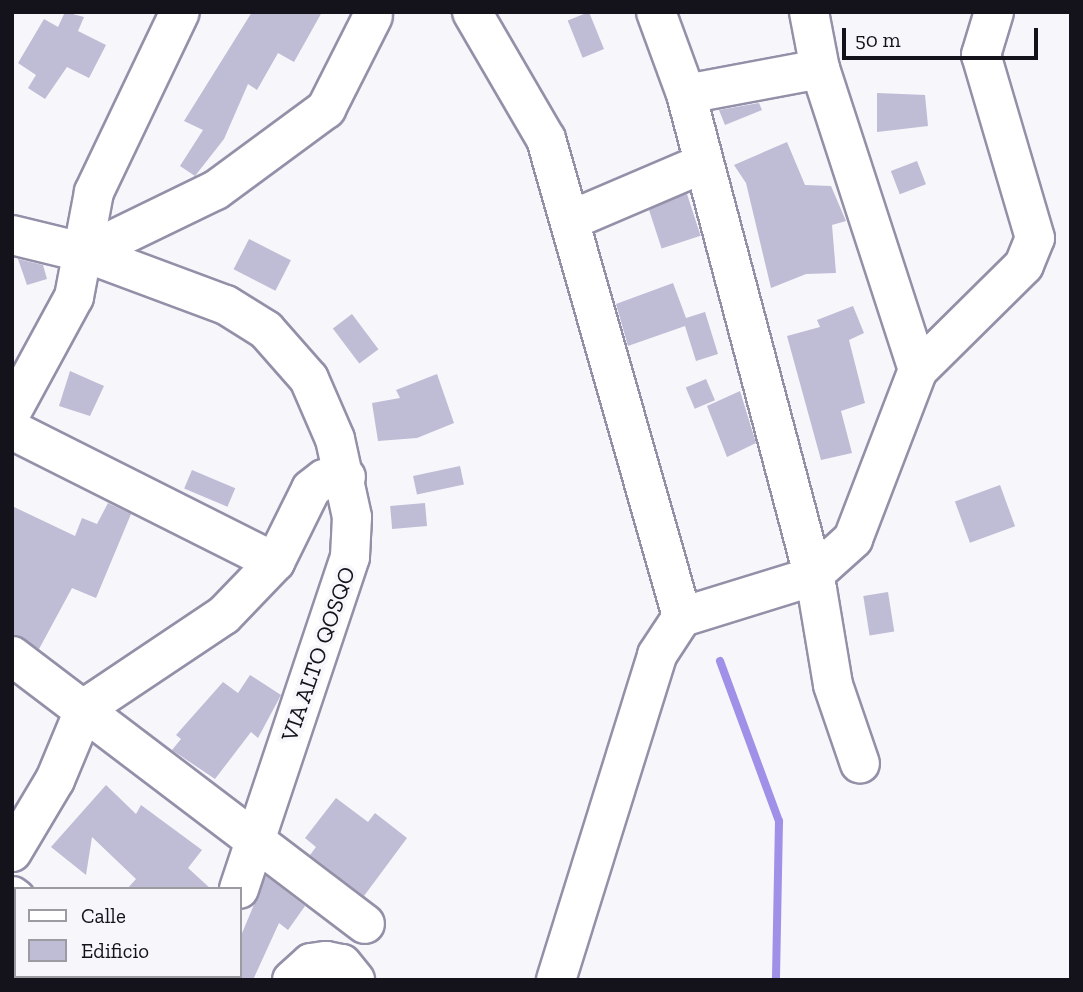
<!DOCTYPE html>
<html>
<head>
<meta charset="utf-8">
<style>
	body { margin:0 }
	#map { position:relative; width:1083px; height:992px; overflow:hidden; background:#f6f6fb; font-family:"Zilla Slab",serif }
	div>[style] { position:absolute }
	.stream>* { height:8px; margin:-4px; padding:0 4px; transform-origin:4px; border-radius:4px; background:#a090e8 }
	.building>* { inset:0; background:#bfbcd5; transform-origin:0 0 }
	.roads { filter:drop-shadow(2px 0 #9390a8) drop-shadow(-2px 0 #9390a8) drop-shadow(0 2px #9390a8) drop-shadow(0 -2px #9390a8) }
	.minor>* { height:38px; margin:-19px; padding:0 19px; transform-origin:19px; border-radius:19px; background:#fff }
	span { translate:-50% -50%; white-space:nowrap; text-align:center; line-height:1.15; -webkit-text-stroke:7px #f6f6fb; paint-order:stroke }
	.street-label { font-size:23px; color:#14131c }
	.frame { position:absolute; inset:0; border:14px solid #14131c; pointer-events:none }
	.legend { position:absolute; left:14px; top:887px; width:228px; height:91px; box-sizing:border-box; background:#f6f6fb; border:2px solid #9c9ba2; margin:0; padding:9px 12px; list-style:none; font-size:21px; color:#14131c }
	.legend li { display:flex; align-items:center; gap:14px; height:35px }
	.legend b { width:35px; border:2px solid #9c9ba2 }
	.scale { position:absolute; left:842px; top:28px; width:196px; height:32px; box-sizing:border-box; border:4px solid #14131c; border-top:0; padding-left:9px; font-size:21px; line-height:24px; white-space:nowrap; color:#14131c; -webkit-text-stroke:5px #f6f6fb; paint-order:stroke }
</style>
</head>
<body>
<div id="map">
	<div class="stream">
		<i style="left:720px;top:661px;width:171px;rotate:69.8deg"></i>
		<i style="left:779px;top:821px;width:159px;rotate:91.1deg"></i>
	</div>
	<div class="building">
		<i style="clip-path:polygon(65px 12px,84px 17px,78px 31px,106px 45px,89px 78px,67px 67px,45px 99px,28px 88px,36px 75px,18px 63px,44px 19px,58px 27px)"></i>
		<i style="clip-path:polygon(252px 12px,322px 12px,294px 62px,278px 53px,257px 90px,248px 84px,224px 139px,195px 176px,180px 166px,203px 130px,184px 121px)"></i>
		<i style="left:589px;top:12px;width:40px;height:23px;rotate:68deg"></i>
		<i style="clip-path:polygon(877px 93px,925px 95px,928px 126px,877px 132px)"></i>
		<i style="clip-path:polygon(759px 103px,762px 110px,725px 125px,719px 110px)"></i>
		<i style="clip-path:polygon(787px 142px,805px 185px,831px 186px,846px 221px,832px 225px,836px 273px,806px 274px,771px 288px,746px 183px,734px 165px)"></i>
		<i style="left:917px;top:161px;width:25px;height:28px;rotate:69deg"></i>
		<i style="left:687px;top:194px;width:44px;height:41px;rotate:72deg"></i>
		<i style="left:249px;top:239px;width:47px;height:34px;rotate:27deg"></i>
		<i style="clip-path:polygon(18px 259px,43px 265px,47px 279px,27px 285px)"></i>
		<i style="clip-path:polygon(673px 283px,686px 318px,705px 312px,718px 354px,696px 361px,685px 326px,628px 346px,616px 304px)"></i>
		<i style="clip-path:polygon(853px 306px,864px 333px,849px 340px,865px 403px,841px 411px,852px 453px,821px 460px,787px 336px,820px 327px,817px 320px)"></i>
		<i style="left:352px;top:314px;width:44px;height:24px;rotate:53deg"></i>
		<i style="clip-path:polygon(70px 371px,104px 386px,90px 416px,59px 406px)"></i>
		<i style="clip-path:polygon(437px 374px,454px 423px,417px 438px,378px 441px,372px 403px,400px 398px,396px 390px)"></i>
		<i style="left:706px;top:379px;width:23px;height:22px;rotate:67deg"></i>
		<i style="clip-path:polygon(740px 391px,756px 443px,727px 457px,707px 406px)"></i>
		<i style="left:460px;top:466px;width:19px;height:48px;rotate:78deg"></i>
		<i style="left:192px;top:470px;width:47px;height:20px;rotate:23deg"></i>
		<i style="left:1000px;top:485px;width:44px;height:48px;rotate:70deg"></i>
		<i style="clip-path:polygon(108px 503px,131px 514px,96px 598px,72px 588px,39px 649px,12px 635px,12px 506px,75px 536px,82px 518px,97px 524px)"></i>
		<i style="left:425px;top:503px;width:23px;height:35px;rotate:85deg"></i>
		<i style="left:888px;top:592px;width:40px;height:25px;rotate:81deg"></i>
		<i style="clip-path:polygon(250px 675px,281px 695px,258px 738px,251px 732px,215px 779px,172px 750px,181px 739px,176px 735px,223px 682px,238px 693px)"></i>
		<i style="clip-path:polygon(106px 785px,136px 814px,141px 805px,202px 850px,188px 868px,211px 889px,127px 889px,136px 879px,92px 837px,86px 875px,51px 847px)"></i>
		<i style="clip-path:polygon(336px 798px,368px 822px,375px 813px,407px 838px,364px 896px,310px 855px,316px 847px,305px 838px)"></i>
		<i style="clip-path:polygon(266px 876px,305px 906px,288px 930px,279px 923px,253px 980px,240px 980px,240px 938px)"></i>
	</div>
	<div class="roads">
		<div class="minor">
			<i style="left:472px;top:12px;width:147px;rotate:59.8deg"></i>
			<i style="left:546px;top:139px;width:497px;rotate:74.1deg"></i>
			<i style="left:656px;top:12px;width:87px;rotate:69.9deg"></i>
			<i style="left:686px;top:94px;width:512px;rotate:75.18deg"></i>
			<i style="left:817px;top:589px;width:97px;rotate:80.5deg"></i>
			<i style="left:833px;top:685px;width:83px;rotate:71.1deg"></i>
			<i style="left:809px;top:12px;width:58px;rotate:79.1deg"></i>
			<i style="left:571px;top:220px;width:142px;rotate:-23.1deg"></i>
			<i style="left:12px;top:235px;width:76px;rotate:13.7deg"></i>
			<i style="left:86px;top:253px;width:149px;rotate:20.4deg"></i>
			<i style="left:226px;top:305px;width:47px;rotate:32deg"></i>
			<i style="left:266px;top:330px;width:65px;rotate:48.7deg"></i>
			<i style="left:309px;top:379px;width:65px;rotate:66.6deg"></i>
			<i style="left:335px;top:439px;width:80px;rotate:77.7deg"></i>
			<i style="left:352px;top:517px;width:40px;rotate:92.9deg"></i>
			<i style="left:350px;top:557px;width:350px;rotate:108.5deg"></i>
			<i style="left:86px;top:253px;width:144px;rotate:-25.9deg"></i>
			<i style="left:216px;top:190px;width:137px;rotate:-36.4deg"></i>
			<i style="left:326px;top:109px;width:104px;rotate:-63.2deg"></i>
			<i style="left:918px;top:370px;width:149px;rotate:-44.7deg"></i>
			<i style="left:1024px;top:265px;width:29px;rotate:-68deg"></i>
			<i style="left:1035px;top:238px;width:191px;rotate:-106.4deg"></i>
			<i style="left:981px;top:55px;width:45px;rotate:-73.2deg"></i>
			<i style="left:12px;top:411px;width:130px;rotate:-61.5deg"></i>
			<i style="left:74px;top:297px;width:107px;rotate:-79.2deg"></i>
			<i style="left:94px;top:192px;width:199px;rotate:-64.5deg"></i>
			<i style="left:12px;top:430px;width:294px;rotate:26.7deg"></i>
			<i style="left:12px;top:656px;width:443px;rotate:37.2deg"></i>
			<i style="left:12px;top:852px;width:84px;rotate:-59.2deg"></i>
			<i style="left:55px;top:780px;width:78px;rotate:-67.4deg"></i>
			<i style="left:85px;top:708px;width:167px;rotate:-33.8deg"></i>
			<i style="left:224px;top:615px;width:74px;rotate:-46.1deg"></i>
			<i style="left:275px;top:562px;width:81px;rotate:-63.7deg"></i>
			<i style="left:311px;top:489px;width:16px;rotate:-38deg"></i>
			<i style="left:324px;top:479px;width:22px;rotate:-5deg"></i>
			<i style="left:12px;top:896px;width:5px;rotate:37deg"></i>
			<i style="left:33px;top:976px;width:6px;rotate:45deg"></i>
			<i style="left:108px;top:976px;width:6px;rotate:45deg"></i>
			<i style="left:205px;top:980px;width:4px;rotate:-76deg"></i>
			<i style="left:292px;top:980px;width:25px;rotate:-42deg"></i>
			<i style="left:311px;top:963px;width:15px;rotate:-8deg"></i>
			<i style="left:326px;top:961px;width:16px;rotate:11deg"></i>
			<i style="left:342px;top:964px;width:21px;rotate:51deg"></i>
			<i style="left:556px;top:980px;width:340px;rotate:-72.7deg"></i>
			<i style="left:657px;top:655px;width:45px;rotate:-56.7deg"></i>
			<i style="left:682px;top:617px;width:135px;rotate:-17.2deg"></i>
			<i style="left:811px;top:577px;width:57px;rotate:-42.1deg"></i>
			<i style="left:853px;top:539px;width:181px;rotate:-69deg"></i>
			<i style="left:918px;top:370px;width:317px;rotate:-108deg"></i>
			<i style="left:820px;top:69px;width:136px;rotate:169.4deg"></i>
		</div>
	</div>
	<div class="street-label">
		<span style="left:318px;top:654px;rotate:-71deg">VIA ALTO QOSQO</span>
	</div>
	<div class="frame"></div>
	<ul class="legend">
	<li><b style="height:9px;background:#fff"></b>Calle</li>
	<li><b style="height:19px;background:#bfbcd5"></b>Edificio</li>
	</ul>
	<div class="scale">50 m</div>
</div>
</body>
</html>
